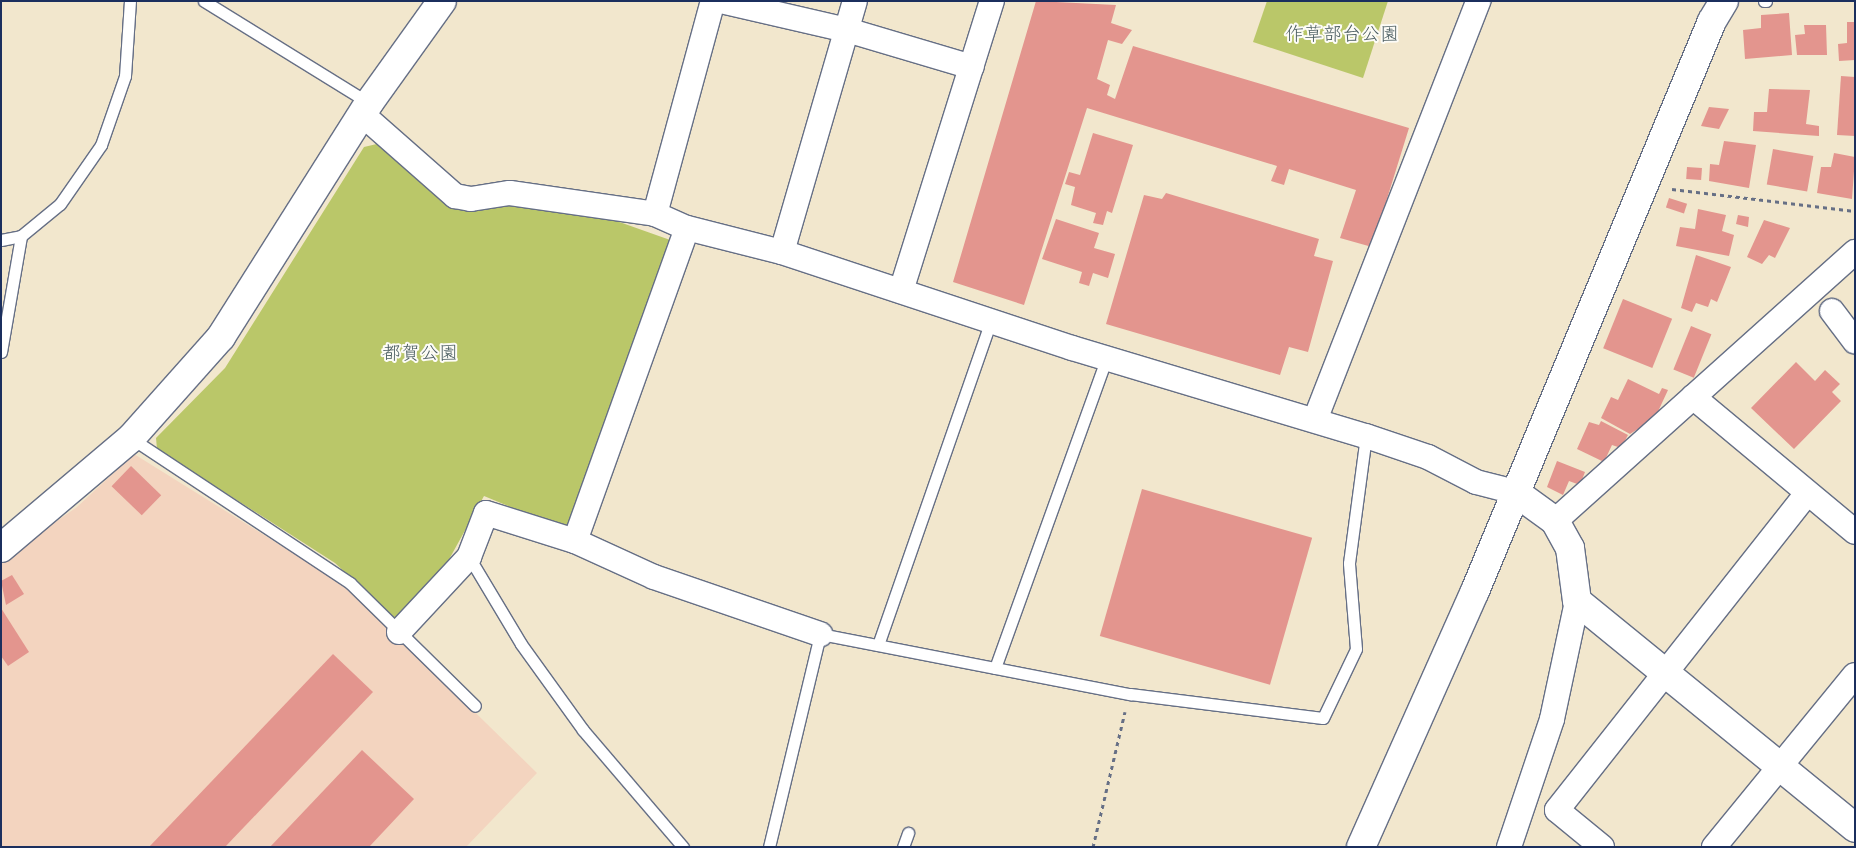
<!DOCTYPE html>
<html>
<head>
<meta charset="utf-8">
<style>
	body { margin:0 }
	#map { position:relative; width:1856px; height:848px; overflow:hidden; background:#f2e7cd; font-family:"Architects Daughter","Klee One",sans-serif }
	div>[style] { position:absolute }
	.built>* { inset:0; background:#f3d4bf }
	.green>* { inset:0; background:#bac769 }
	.building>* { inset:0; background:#e3958e; transform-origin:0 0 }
	.path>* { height:3px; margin-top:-1.5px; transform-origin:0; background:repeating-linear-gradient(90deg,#666f85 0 4px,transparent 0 8px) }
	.roads { filter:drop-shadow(1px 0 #666f85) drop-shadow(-1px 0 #666f85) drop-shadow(0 1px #666f85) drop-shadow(0 -1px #666f85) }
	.service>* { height:11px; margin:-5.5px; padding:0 5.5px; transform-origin:5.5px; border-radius:5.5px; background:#fff }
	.minor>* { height:24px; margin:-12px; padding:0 12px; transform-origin:12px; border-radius:12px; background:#fff }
	.tertiary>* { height:28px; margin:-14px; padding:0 14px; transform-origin:14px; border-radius:14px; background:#fff }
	span { translate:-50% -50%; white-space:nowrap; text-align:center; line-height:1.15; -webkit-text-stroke:4px #fdfcf7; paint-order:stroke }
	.park-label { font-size:19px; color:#4b5d61 }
	.frame { position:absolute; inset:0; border:2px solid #1b2f5e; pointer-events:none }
</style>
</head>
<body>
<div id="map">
	<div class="built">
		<i style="clip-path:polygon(134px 454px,346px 586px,537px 773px,466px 847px,1px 847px,1px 560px,77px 507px)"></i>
	</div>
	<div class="green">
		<i style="clip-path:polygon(1267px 1px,1388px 1px,1363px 78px,1253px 42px)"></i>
		<i style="clip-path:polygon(381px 143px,440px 200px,594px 213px,673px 241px,569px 531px,484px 496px,409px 632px,335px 563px,157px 449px,156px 438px,225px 368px,364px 147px)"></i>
	</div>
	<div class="building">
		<i style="clip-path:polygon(1036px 1px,1116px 5px,1111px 23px,1132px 30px,1122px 44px,1108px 40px,1097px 79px,1110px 85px,1107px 95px,1115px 99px,1133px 46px,1409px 128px,1372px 247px,1340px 238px,1356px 190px,1289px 169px,1284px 185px,1271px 181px,1277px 166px,1087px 108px,1024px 305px,953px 282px)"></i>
		<i style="clip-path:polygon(1789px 13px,1792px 55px,1745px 59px,1743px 30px,1761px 28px,1761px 15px)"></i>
		<i style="clip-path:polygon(1847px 22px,1855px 22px,1855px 60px,1839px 61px,1838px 44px,1847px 43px)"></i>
		<i style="clip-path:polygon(1804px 25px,1826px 25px,1827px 55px,1797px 55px,1795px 35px,1805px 34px)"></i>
		<i style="clip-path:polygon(1841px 76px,1855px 77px,1855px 136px,1837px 135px)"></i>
		<i style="clip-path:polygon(1769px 89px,1810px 90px,1806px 124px,1819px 126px,1819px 136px,1753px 131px,1754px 112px,1767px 112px)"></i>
		<i style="clip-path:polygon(1709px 107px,1729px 109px,1719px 129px,1701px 126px)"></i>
		<i style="clip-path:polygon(1093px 133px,1133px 145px,1112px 213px,1107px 211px,1103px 225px,1093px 223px,1096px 213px,1071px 205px,1075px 187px,1065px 184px,1069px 172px,1080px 175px)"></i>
		<i style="clip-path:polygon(1724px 141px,1756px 145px,1749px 188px,1709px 181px,1710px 164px,1719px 165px)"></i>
		<i style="left:1773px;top:149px;width:41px;height:36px;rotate:10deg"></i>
		<i style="clip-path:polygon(1834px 153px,1855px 157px,1852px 199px,1817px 193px,1821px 167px,1831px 167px)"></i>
		<i style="left:1687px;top:167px;width:15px;height:12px;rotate:4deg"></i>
		<i style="clip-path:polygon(1166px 193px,1319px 239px,1314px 256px,1333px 261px,1308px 352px,1289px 347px,1280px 375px,1106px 324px,1144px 195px,1162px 199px)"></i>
		<i style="left:1669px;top:198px;width:19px;height:10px;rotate:18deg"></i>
		<i style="clip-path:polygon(1698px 209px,1726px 215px,1722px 231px,1734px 235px,1729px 256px,1676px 246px,1680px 227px,1695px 229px)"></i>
		<i style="clip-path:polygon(1738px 215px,1749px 217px,1748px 227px,1736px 224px)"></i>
		<i style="clip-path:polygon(1056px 219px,1099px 233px,1094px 248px,1115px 254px,1108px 278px,1093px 273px,1089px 286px,1079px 283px,1082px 272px,1042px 259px)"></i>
		<i style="clip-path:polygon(1764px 220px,1790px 228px,1775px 258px,1769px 255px,1762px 264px,1747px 257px)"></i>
		<i style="clip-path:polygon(1696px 255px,1731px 267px,1717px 302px,1711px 299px,1708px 307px,1696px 303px,1692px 312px,1681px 308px)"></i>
		<i style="left:1623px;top:299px;width:53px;height:53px;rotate:22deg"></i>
		<i style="left:1691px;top:326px;width:22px;height:47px;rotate:22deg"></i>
		<i style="clip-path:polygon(1796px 362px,1815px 381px,1825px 370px,1840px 384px,1832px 392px,1841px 401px,1794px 449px,1751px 408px)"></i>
		<i style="clip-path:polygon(1628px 379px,1659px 394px,1662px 388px,1668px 390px,1655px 418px,1630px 434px,1601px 418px,1611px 397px,1618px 400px)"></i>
		<i style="clip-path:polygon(1601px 421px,1628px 435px,1621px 448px,1612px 445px,1604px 462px,1577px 449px,1589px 422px,1599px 425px)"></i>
		<i style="clip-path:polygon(1557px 461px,1585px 472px,1580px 485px,1569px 481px,1563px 495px,1547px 487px)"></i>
		<i style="left:131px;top:466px;width:42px;height:28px;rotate:44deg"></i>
		<i style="left:1142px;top:489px;width:177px;height:153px;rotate:16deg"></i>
		<i style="clip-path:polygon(12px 575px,24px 594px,6px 605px,1px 581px)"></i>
		<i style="clip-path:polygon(1px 608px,29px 652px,8px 666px,1px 656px)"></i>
		<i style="clip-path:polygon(333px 654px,373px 692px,225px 847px,149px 847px)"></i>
		<i style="clip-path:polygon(362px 750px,414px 799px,369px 847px,270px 847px)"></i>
	</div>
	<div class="path">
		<i style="left:1672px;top:189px;width:184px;rotate:6.9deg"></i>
		<i style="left:1093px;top:847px;width:139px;rotate:-76.7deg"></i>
	</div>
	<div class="roads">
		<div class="service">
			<i style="left:204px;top:1px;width:194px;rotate:31.7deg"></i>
			<i style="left:1764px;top:1px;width:2px"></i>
			<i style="left:1px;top:240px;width:20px;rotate:-11deg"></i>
			<i style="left:1px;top:352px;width:118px;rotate:-80.2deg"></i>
			<i style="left:21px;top:236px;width:50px;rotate:-39.4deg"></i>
			<i style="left:60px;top:204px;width:72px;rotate:-55.2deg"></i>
			<i style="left:101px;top:145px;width:73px;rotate:-70.8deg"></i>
			<i style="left:125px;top:76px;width:75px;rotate:-86.2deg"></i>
			<i style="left:131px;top:438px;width:263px;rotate:33.5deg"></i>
			<i style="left:350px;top:583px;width:175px;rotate:44.5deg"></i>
			<i style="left:469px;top:557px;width:101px;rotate:59.1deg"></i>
			<i style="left:521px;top:644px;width:106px;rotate:54.2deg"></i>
			<i style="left:583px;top:730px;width:154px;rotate:49.5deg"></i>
			<i style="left:878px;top:645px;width:343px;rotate:-70.8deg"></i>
			<i style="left:995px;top:668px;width:328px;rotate:-70.2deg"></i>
			<i style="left:769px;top:847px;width:219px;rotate:-76.5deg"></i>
			<i style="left:820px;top:634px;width:316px;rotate:11deg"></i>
			<i style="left:1130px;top:694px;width:194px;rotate:7.1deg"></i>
			<i style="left:1323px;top:718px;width:76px;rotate:-64.4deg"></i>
			<i style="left:1356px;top:649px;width:86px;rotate:-94.7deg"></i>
			<i style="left:1349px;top:563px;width:128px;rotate:-82.4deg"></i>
			<i style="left:903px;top:847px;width:15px;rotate:-70deg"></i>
		</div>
		<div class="minor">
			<i style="left:721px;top:1px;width:129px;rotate:13deg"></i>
			<i style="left:847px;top:30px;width:130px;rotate:16.5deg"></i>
			<i style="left:363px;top:115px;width:123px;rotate:41.4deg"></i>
			<i style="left:455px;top:196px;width:16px;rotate:11deg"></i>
			<i style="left:471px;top:199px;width:39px;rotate:-9deg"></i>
			<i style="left:510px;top:193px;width:147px;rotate:8.2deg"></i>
			<i style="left:655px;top:214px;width:35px;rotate:24deg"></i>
			<i style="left:687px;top:228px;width:98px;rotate:14.2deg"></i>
			<i style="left:782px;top:252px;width:305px;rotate:18.3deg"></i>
			<i style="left:1072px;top:348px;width:307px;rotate:16.7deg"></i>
			<i style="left:1366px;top:436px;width:65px;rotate:18.7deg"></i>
			<i style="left:1428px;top:457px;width:54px;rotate:27.5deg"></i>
			<i style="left:1476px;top:482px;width:40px;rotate:14.4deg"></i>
			<i style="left:655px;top:214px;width:221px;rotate:-74.8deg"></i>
			<i style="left:782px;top:252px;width:261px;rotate:-73.8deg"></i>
			<i style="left:901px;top:291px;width:304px;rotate:-72.6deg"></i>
			<i style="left:1832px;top:311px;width:38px;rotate:53deg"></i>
			<i style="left:1693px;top:397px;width:211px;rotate:39.8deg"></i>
			<i style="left:1315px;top:420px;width:450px;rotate:-68.7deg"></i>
			<i style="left:1555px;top:521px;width:403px;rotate:-41.9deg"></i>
			<i style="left:575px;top:541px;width:332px;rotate:-70.3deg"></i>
			<i style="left:399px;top:632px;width:103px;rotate:-47deg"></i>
			<i style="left:469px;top:557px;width:47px;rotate:-68.9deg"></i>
			<i style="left:486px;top:513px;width:93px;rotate:17.5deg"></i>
			<i style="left:575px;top:541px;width:87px;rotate:24.5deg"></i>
			<i style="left:654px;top:577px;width:176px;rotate:19deg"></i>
			<i style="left:1509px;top:847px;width:135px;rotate:-71.4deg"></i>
			<i style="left:1552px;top:719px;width:121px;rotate:-78deg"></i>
			<i style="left:1602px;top:847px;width:58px;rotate:-140.6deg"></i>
			<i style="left:1557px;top:810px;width:403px;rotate:-51.7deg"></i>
			<i style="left:1714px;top:847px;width:222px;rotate:-50.7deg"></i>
		</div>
		<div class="tertiary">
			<i style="left:1515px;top:492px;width:49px;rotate:35.9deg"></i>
			<i style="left:1555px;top:521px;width:31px;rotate:61deg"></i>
			<i style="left:1570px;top:548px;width:53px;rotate:82.5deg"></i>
			<i style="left:1577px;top:601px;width:359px;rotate:39.2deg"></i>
			<i style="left:1px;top:548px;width:170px;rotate:-40.2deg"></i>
			<i style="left:131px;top:438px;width:135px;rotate:-48.3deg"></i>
			<i style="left:221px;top:337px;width:277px;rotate:-57.7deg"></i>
			<i style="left:369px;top:103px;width:125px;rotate:-54.4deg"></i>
			<i style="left:1361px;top:847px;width:280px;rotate:-66deg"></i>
			<i style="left:1475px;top:591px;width:617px;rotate:-67.42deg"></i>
			<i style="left:1712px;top:21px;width:23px;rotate:-59deg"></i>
		</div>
	</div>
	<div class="park-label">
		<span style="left:1342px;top:35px">作草部台公園</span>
		<span style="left:420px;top:354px">都賀公園</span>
	</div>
	<div class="frame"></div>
</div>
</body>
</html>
